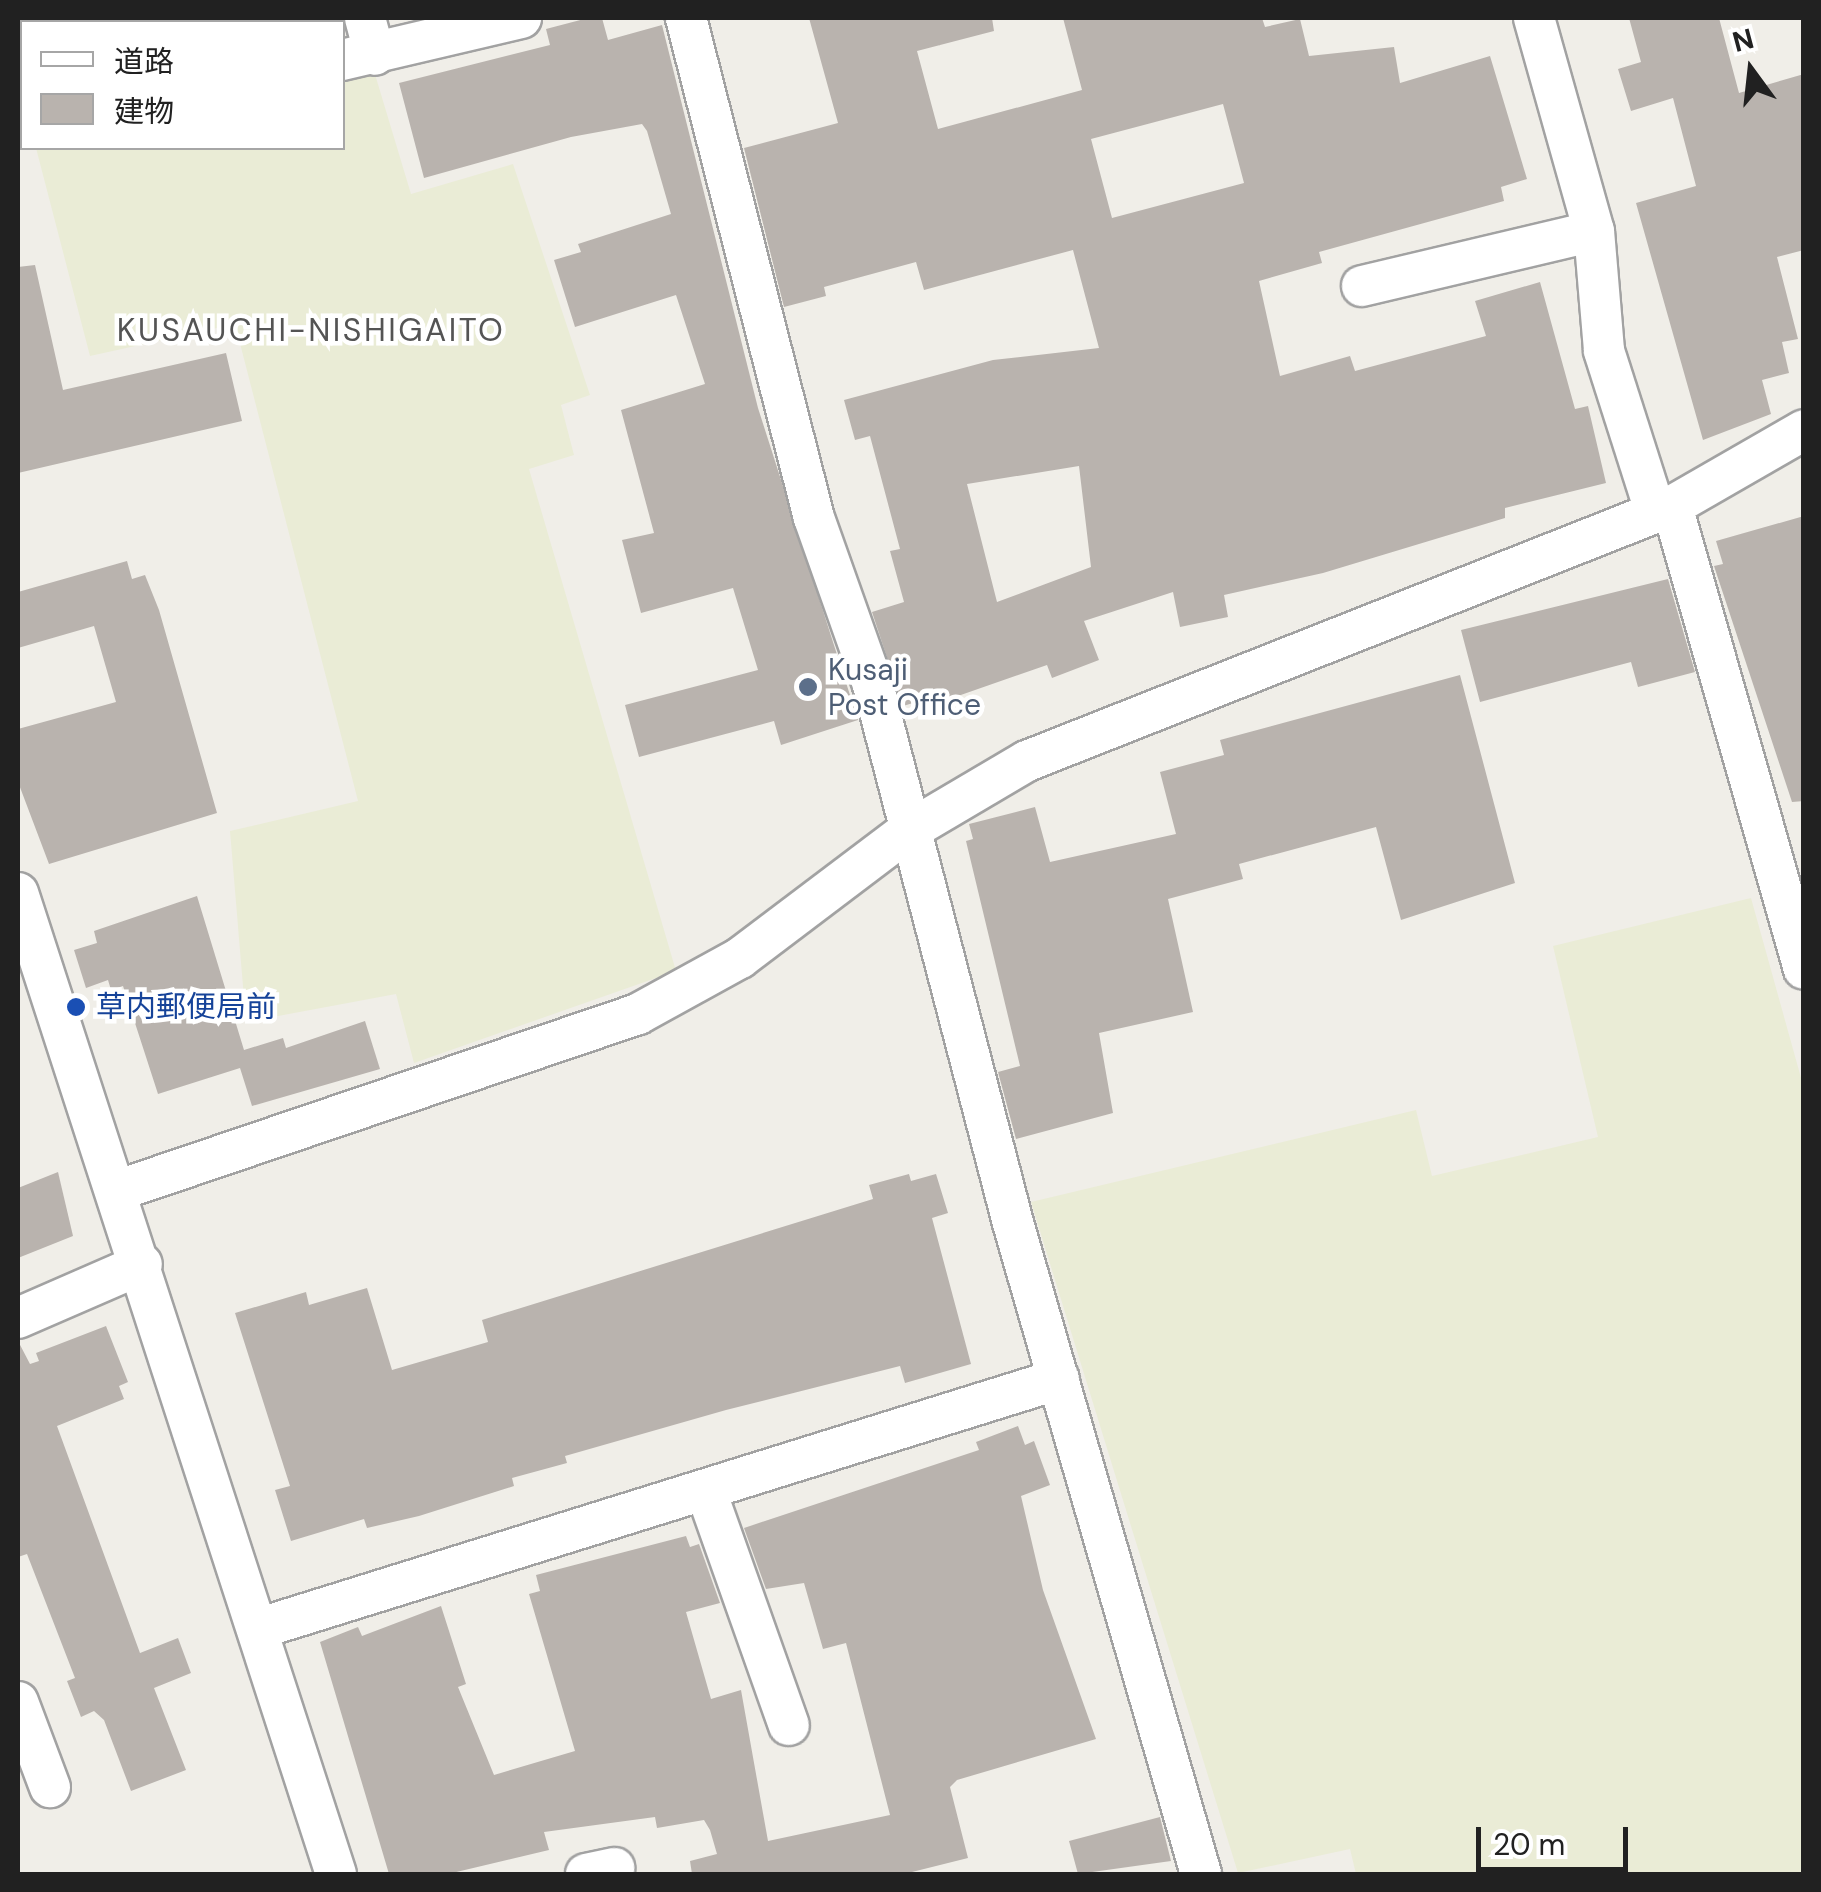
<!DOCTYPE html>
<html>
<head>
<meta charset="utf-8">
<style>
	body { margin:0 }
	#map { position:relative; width:1821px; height:1892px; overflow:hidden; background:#f0eee8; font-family:"DM Sans","Noto Sans JP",sans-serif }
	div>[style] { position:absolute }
	.farmland>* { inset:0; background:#eaecd6 }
	.building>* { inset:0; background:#b9b3ae }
	.roads { filter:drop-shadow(2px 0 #a2a2a2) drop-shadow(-2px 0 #a2a2a2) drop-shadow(0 2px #a2a2a2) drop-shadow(0 -2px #a2a2a2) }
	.minor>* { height:40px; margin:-20px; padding:0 20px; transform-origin:20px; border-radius:20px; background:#fff }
	.dots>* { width:28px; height:28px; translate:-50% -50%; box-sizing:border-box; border:5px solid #fff; border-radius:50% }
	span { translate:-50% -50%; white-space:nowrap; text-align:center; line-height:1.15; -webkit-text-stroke:9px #fff; paint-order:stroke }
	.service-label { font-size:30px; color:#4e5e75 }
	.left { translate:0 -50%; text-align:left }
	.transit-label { font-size:30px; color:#164399 }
	.neighbourhood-label { font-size:32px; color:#545454; letter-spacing:2.5px }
	.frame { position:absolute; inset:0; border:20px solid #212121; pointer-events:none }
	.legend { position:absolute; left:20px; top:20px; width:325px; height:130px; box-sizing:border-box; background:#fff; border:2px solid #a6a6a6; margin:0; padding:12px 18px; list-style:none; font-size:30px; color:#212121 }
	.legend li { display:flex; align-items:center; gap:20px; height:50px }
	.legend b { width:50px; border:2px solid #a6a6a6 }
	.north { position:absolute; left:1701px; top:20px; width:100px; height:100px; -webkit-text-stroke:8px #fff; paint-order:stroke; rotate:345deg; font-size:28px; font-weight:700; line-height:40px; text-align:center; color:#212121 }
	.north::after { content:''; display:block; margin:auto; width:35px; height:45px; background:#212121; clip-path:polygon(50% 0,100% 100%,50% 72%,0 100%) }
	.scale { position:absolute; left:1476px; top:1827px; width:152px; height:45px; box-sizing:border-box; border:5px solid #212121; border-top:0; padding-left:12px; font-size:30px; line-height:35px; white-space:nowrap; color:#212121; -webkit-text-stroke:8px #fff; paint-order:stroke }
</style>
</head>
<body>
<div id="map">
	<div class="farmland">
		<i style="clip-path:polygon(374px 71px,411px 194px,513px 164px,590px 395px,561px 405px,574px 455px,529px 469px,676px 971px,414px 1063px,396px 994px,246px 1022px,230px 831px,358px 801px,235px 324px,90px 356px,36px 148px,342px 148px,343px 75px)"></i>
		<i style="clip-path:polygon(1751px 898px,1803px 1085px,1803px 1874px,1356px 1874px,1350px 1849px,1238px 1873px,1031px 1202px,1416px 1110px,1432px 1176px,1598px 1137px,1553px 946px)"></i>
	</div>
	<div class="building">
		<i style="clip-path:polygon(588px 18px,602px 18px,608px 40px,662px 25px,758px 408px,858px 720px,781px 745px,774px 721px,639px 757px,625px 705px,758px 670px,733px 588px,641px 613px,622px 540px,654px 533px,621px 410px,705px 384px,676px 295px,575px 327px,554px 260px,581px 252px,578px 244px,671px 214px,647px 131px,642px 124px,571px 137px,424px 178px,399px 83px,550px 45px,546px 29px)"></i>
		<i style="clip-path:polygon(evenodd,809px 18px,992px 18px,994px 31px,917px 51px,938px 129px,1082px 90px,1063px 18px,1262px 18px,1265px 27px,1300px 19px,1309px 56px,1394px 47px,1400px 83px,1490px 56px,1527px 179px,1501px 187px,1504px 201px,1319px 252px,1322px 263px,1259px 281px,1280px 376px,1350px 356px,1355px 371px,1486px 336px,1475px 301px,1540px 282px,1575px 409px,1588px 406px,1606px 483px,1505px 508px,1505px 518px,1323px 573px,1224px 595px,1228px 617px,1180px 627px,1173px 592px,1084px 621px,1099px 660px,1052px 678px,1047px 665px,915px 711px,913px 703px,903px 706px,872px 612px,904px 602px,890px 551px,900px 549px,870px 436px,855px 440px,844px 400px,993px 360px,1099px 348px,1073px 250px,924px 290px,916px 262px,824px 287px,826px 296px,784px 307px,744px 148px,838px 123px,809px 18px,1223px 104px,1244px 183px,1112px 218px,1091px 139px,1223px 104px,809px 18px,1079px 466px,1091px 567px,997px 602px,967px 484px,1079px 466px)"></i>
		<i style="clip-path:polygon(1629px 18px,1719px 18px,1739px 93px,1804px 74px,1804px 250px,1777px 257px,1798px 339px,1782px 342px,1789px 373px,1762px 380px,1771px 414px,1703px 440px,1636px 203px,1696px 186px,1673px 98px,1631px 111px,1618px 69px,1641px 62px)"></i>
		<i style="clip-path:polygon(35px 265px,63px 390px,226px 353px,242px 421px,18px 473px,18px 267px)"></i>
		<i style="clip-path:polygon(1804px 516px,1804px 801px,1792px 802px,1714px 566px,1723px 564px,1716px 541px)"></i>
		<i style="clip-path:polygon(127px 561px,132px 579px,145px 575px,159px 610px,217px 813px,49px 864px,18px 782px,18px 729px,116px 702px,94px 626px,18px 648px,18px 592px)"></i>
		<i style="clip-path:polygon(1668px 579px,1695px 672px,1638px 687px,1631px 662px,1480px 702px,1461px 630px)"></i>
		<i style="clip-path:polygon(1460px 675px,1515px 883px,1401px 920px,1376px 827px,1239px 864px,1243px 879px,1168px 899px,1193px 1012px,1099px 1033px,1113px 1113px,1016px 1139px,998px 1072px,1020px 1066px,966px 841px,973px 839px,969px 824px,1035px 807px,1050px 862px,1176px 834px,1160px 772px,1224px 755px,1220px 740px)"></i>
		<i style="clip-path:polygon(197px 896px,244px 1050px,283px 1038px,286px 1048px,365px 1021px,380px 1069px,252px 1106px,240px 1068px,158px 1094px,123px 986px,111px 990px,108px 980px,86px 988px,74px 950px,97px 943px,94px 931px)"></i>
		<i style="clip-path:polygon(58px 1172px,73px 1236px,18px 1258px,18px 1188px)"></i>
		<i style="clip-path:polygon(909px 1174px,911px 1181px,936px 1174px,948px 1213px,932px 1218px,971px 1364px,905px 1383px,900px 1366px,726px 1410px,565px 1456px,567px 1463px,512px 1478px,514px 1486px,419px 1516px,367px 1528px,364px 1519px,291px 1541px,275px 1490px,290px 1486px,235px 1313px,306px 1292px,309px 1305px,367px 1288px,392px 1370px,488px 1342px,482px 1320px,873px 1199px,869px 1185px)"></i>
		<i style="clip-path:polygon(106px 1326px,128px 1382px,119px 1386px,124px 1399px,57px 1426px,140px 1653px,178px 1638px,191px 1673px,154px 1688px,186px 1770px,131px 1791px,104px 1720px,94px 1711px,81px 1717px,67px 1681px,75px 1678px,27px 1554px,18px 1557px,18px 1341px,30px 1364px,39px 1361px,36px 1353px)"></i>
		<i style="clip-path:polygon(1018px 1426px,1025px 1445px,1034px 1441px,1050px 1485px,1021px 1496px,1043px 1590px,1096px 1739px,957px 1780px,950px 1787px,968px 1858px,904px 1874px,692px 1874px,690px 1861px,717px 1854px,710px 1830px,704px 1820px,657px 1828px,655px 1817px,544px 1832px,549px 1850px,448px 1874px,389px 1874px,320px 1642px,358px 1627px,362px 1636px,441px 1606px,466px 1684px,458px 1687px,494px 1775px,575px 1751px,529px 1594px,540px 1591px,536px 1575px,686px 1536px,690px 1547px,699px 1544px,720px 1603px,686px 1612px,711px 1699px,741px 1690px,768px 1841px,890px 1815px,846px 1643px,823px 1649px,804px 1583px,766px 1589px,744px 1528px,979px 1450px,976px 1442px)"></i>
		<i style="clip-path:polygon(1160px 1817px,1171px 1861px,1078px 1874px,1069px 1841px)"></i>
	</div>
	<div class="roads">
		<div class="minor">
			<i style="left:365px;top:18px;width:38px;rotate:75deg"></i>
			<i style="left:686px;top:18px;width:516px;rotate:75.64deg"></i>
			<i style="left:814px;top:518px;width:177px;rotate:70.5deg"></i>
			<i style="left:873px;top:685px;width:556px;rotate:75.41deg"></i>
			<i style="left:1013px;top:1223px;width:678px;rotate:73.89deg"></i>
			<i style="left:1534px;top:18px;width:221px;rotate:74.3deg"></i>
			<i style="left:1594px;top:231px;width:120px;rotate:85.2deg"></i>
			<i style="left:1604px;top:351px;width:168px;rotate:72.3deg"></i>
			<i style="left:342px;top:60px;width:184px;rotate:-13.2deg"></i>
			<i style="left:18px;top:106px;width:4px"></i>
			<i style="left:1362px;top:286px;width:238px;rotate:-13.3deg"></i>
			<i style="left:1672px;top:506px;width:481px;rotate:74.1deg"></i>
			<i style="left:18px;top:893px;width:1031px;rotate:72.04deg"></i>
			<i style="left:119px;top:1190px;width:548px;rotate:-18.73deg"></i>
			<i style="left:638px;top:1014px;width:116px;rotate:-28.8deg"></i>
			<i style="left:740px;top:958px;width:211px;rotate:-37.1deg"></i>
			<i style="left:908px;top:831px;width:138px;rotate:-30.5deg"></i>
			<i style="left:1027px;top:761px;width:694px;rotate:-21.57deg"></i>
			<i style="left:1672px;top:506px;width:152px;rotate:-29.9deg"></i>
			<i style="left:18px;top:1318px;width:135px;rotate:-23.5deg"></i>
			<i style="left:707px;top:1494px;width:245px;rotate:70.5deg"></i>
			<i style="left:257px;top:1629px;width:840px;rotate:-17.31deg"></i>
			<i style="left:18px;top:1702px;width:91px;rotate:69.4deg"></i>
			<i style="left:586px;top:1874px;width:29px;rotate:-12deg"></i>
		</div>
	</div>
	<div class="dots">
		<i style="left:808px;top:687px;background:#5c6f8a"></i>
		<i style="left:76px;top:1007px;background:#1a4fb4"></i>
	</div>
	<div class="service-label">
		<span class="left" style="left:828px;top:687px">Kusaji<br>Post Office</span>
	</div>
	<div class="transit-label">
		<span class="left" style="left:96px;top:1007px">草内郵便局前</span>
	</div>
	<div class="neighbourhood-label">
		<span style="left:311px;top:330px">KUSAUCHI-NISHIGAITO</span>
	</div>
	<div class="frame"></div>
	<ul class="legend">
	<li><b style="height:12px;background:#fff"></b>道路</li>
	<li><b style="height:28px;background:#b9b3ae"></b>建物</li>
	</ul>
	<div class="north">N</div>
	<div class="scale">20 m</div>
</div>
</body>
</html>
